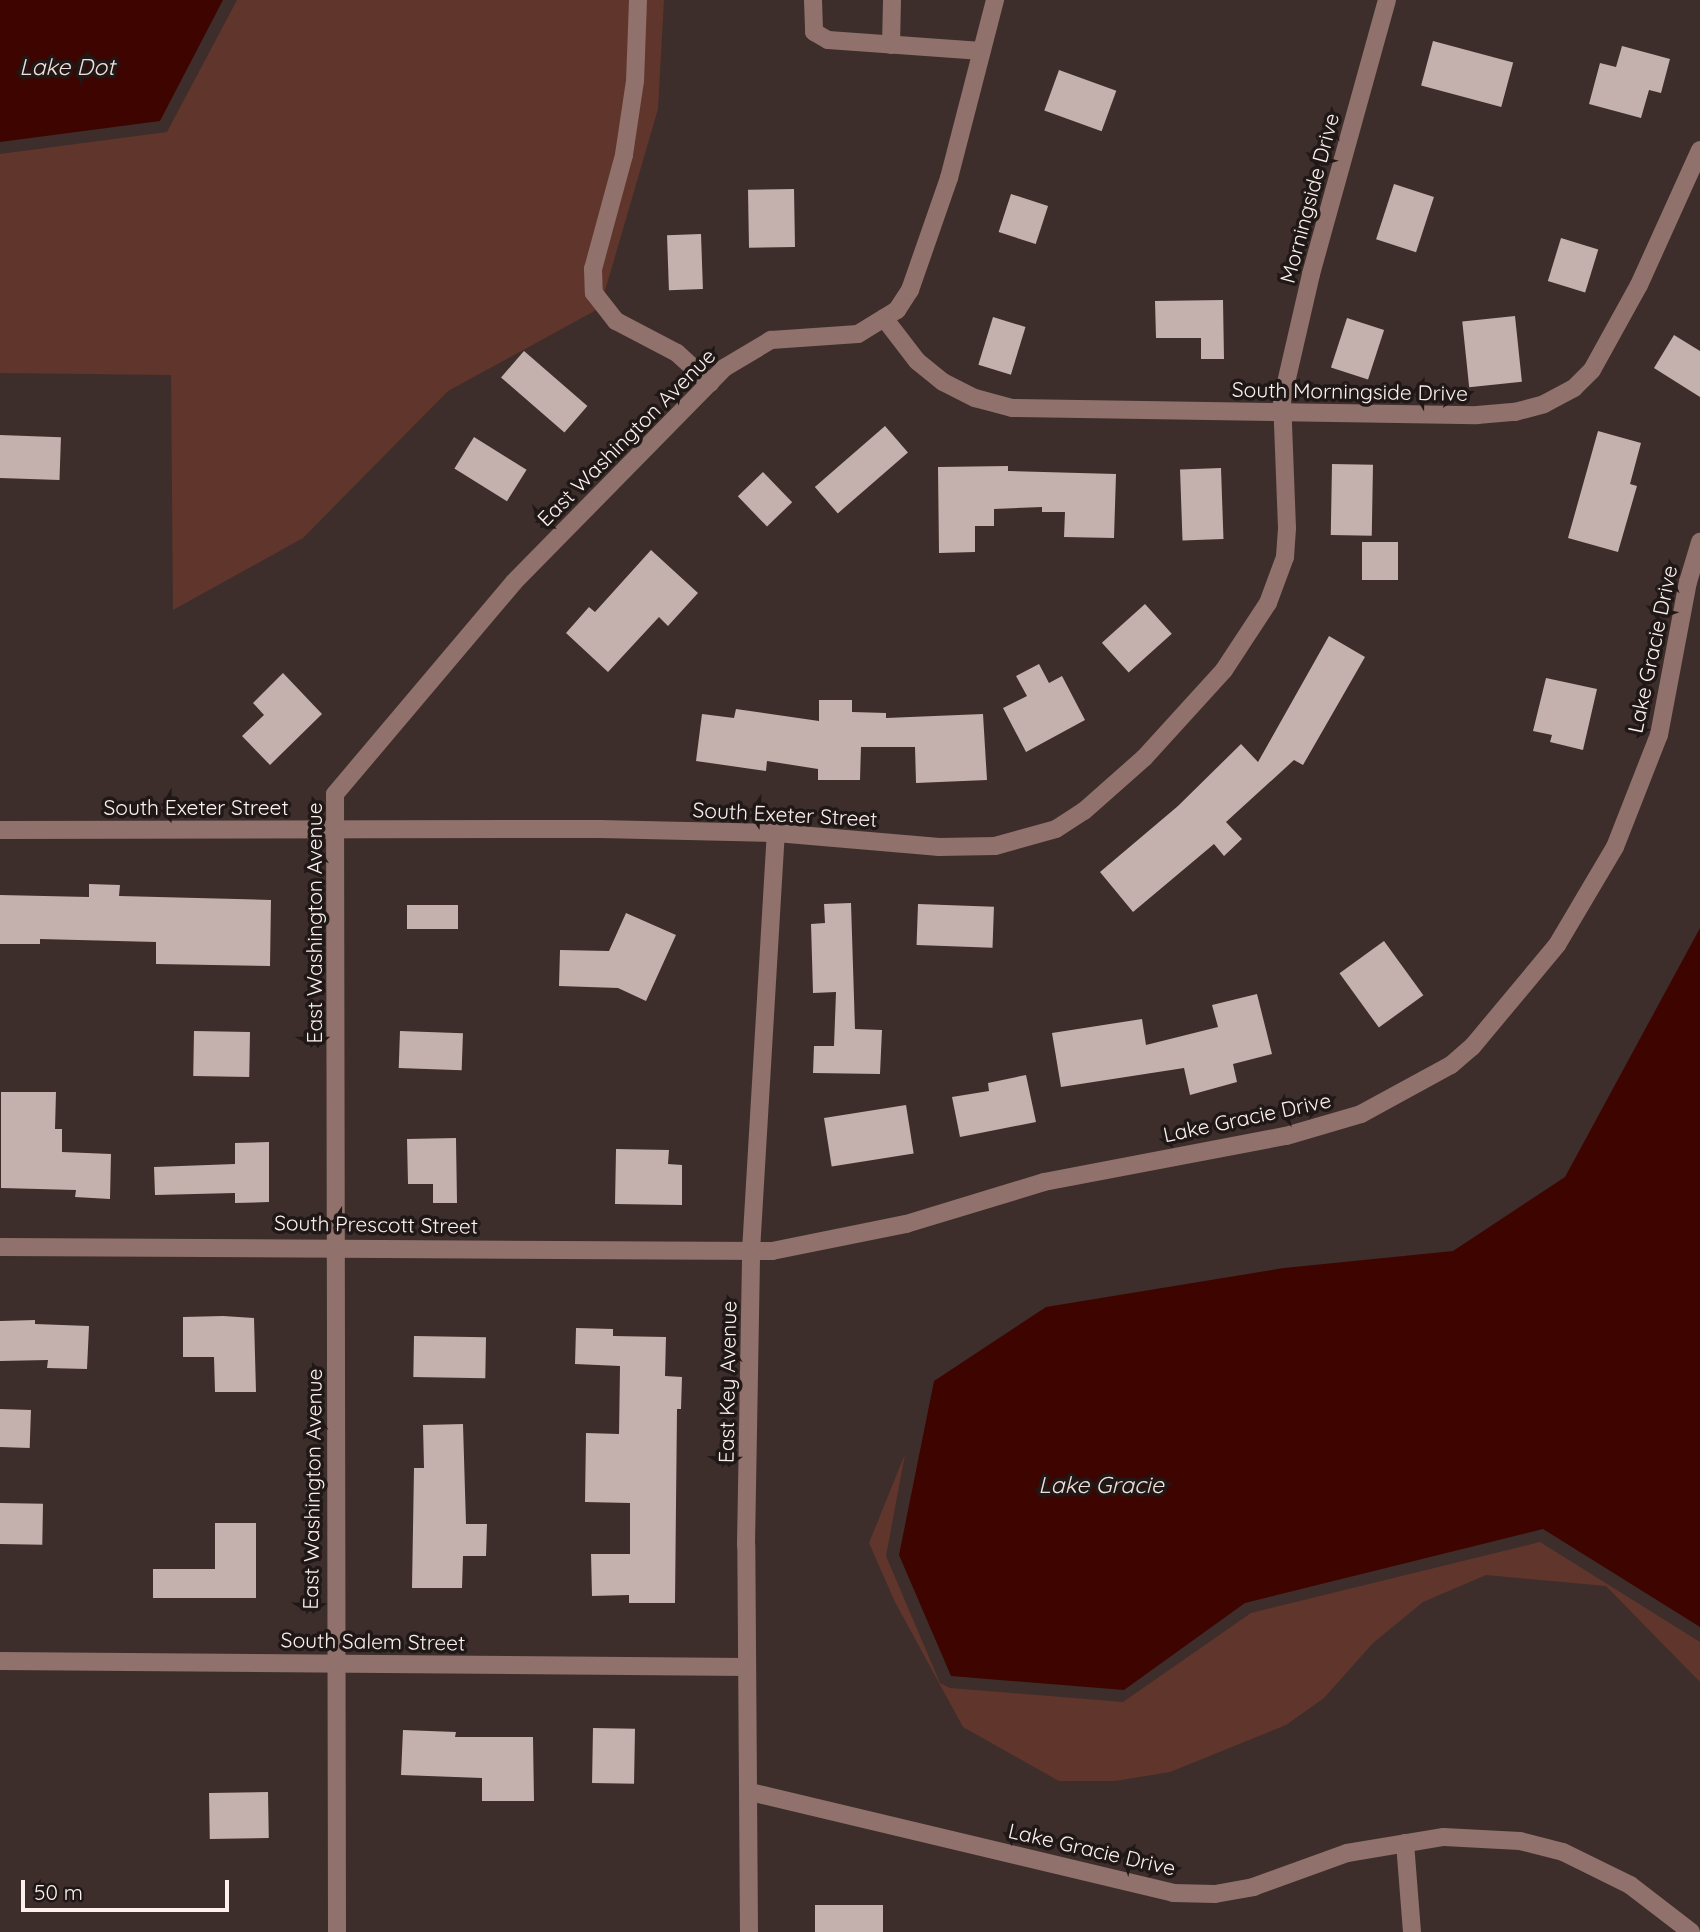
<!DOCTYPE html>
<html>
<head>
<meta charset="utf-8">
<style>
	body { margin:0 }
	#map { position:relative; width:1700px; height:1932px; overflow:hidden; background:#3d2e2b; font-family:Quicksand,sans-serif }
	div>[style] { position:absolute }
	.green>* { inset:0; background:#60352c }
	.water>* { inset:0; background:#3e0500 }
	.building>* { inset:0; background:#c4b0ac; transform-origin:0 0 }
	.minor>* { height:18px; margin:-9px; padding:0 9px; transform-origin:9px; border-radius:9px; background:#90716b }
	span { translate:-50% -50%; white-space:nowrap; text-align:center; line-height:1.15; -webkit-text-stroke:7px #1f1817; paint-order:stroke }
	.street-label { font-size:21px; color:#fcf1ef }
	.water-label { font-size:23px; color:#f3dfda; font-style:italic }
	.scale { position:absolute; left:21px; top:1880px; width:208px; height:32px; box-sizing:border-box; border:4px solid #fcf1ef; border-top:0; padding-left:9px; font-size:21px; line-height:24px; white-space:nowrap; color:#fcf1ef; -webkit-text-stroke:5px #1f1817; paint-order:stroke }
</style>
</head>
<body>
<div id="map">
	<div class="green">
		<i style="clip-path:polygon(237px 0,664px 0,658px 109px,600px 308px,448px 391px,303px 538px,173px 610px,171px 375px,0 373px,0 154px,167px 132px)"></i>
		<i style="clip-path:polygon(905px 1454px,886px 1556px,940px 1683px,950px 1688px,1123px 1702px,1251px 1613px,1540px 1542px,1700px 1642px,1700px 1682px,1606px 1586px,1486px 1575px,1423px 1602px,1373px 1643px,1324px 1698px,1286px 1725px,1170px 1772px,1115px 1781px,1059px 1781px,963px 1727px,895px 1602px,869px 1543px)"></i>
	</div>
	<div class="water">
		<i style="clip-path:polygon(0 0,223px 0,160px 121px,0 142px)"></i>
		<i style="clip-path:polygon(1700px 928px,1700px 1627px,1543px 1529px,1245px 1603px,1124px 1690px,951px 1676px,899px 1555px,934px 1381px,1046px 1307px,1284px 1268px,1453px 1251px,1565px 1177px)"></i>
	</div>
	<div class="building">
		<i style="left:1433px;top:41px;width:83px;height:46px;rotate:15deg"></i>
		<i style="clip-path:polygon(1622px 46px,1670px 59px,1661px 93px,1649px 90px,1641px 118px,1589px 104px,1600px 63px,1616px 67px)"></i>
		<i style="left:1059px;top:70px;width:61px;height:43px;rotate:20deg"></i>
		<i style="left:1394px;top:184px;width:42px;height:58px;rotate:18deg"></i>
		<i style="left:794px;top:189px;width:58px;height:46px;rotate:89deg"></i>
		<i style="left:1011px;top:194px;width:39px;height:40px;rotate:18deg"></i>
		<i style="left:701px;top:234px;width:55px;height:34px;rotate:88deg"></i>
		<i style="left:1561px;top:238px;width:39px;height:45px;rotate:17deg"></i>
		<i style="clip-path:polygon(1223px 300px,1224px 359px,1201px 359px,1201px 338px,1156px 338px,1155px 301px)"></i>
		<i style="left:1515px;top:316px;width:66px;height:53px;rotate:84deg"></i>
		<i style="left:993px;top:317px;width:34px;height:50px;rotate:17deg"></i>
		<i style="left:1347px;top:318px;width:39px;height:52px;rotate:18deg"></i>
		<i style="clip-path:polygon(1674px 335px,1700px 351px,1700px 397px,1654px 368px)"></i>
		<i style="left:524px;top:351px;width:84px;height:35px;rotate:41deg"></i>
		<i style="left:885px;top:426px;width:35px;height:93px;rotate:49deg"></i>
		<i style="clip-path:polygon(1598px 431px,1641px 443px,1630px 484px,1637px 486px,1618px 552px,1568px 538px)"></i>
		<i style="left:0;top:435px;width:61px;height:43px;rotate:2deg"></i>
		<i style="left:474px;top:437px;width:62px;height:37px;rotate:32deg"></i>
		<i style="left:1332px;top:464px;width:41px;height:71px;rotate:1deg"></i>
		<i style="clip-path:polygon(1008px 466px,1008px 471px,1116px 474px,1114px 538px,1064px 537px,1065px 512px,1042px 512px,1042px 507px,994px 509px,994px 526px,975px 526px,975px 552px,939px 553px,938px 467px)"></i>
		<i style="left:1221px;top:468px;width:71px;height:41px;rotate:88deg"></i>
		<i style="left:763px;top:472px;width:42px;height:35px;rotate:46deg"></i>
		<i style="left:1362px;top:542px;width:36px;height:38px"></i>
		<i style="clip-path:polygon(651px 550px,698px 593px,668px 626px,659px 617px,608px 672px,566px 633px,589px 607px,595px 612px)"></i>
		<i style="left:1145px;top:604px;width:40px;height:58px;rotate:48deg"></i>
		<i style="clip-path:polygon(1329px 636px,1365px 657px,1303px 765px,1294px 760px,1226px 822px,1242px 839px,1224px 856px,1214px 844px,1133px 912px,1100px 872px,1178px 806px,1241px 744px,1258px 762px)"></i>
		<i style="clip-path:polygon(1039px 664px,1049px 683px,1062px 676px,1085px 720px,1026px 752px,1003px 708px,1027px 696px,1016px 676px)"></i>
		<i style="clip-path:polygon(283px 673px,322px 714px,270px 765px,242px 736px,264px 715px,253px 703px)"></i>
		<i style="clip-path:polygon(1546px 678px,1597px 689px,1583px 750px,1550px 742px,1552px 735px,1533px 731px)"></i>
		<i style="clip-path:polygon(819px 700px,852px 700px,852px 712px,886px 713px,886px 718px,983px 714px,987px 780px,916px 783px,915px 747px,861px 747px,860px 780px,818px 780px,818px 769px,767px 761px,766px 771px,696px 761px,702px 714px,734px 718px,736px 709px,819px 721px)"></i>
		<i style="clip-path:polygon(89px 884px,120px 885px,119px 896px,271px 900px,270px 966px,156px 964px,156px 942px,40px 939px,40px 944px,0 944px,0 895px,89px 897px)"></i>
		<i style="clip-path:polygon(851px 903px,855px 1029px,882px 1030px,880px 1074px,813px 1073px,814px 1046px,834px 1046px,836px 992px,813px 993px,811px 924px,825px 923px,824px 904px)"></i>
		<i style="left:918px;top:904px;width:76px;height:41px;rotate:2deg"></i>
		<i style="left:458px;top:905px;width:24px;height:51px;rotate:90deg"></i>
		<i style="clip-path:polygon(626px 913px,676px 935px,646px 1001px,618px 988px,559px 986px,560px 950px,609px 951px)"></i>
		<i style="left:1384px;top:941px;width:67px;height:55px;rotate:54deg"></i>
		<i style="clip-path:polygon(1257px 994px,1272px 1054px,1233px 1064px,1237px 1082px,1190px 1095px,1184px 1068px,1061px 1087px,1052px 1033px,1142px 1019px,1146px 1045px,1218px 1027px,1212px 1005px)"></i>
		<i style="left:194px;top:1031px;width:56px;height:45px;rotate:1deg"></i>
		<i style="left:400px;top:1031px;width:63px;height:37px;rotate:2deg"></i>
		<i style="clip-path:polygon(1026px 1075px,1036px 1122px,960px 1137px,952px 1097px,989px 1091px,988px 1083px)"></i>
		<i style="clip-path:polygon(1px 1092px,56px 1092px,55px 1129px,62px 1129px,62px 1152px,111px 1154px,110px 1199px,75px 1197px,76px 1190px,1px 1188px)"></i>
		<i style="left:906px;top:1105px;width:49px;height:83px;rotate:81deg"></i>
		<i style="clip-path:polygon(456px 1138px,457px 1203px,433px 1203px,433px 1184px,408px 1184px,407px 1139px)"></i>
		<i style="clip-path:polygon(269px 1142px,269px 1202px,235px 1203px,235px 1193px,155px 1195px,154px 1167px,235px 1164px,235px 1143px)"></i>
		<i style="clip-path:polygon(616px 1149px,669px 1150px,668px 1164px,682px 1165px,682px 1205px,615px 1204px)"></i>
		<i style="clip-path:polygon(223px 1316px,254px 1318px,256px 1392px,215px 1392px,214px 1357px,183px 1357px,183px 1317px)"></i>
		<i style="clip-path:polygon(35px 1320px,35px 1324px,89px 1326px,87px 1369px,47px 1368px,48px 1360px,0 1361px,0 1321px)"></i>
		<i style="clip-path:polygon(576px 1328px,613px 1329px,613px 1336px,666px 1337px,665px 1376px,682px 1377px,681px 1409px,677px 1409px,675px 1603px,629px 1603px,629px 1595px,592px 1596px,591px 1554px,630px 1554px,630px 1503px,585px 1502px,586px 1433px,619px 1434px,620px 1366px,575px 1364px)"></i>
		<i style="left:414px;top:1336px;width:72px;height:41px;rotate:1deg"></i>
		<i style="left:0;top:1409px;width:31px;height:38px;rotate:2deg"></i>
		<i style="clip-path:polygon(463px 1424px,466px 1524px,487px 1524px,486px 1556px,463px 1556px,462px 1588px,412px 1588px,414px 1468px,424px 1468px,423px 1425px)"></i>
		<i style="left:0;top:1503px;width:43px;height:41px;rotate:1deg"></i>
		<i style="clip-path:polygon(215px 1523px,256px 1523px,256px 1598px,153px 1598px,153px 1569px,215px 1569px)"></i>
		<i style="left:593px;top:1728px;width:42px;height:55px;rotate:1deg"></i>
		<i style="clip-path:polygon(403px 1730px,456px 1732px,455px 1737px,533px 1737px,534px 1801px,482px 1801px,482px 1778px,401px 1775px)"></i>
		<i style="left:268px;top:1792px;width:46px;height:59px;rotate:89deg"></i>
		<i style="left:815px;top:1905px;width:68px;height:27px"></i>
	</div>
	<div class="minor">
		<i style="left:638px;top:0;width:81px;rotate:92.1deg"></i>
		<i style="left:635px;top:81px;width:75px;rotate:98.5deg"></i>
		<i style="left:624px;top:155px;width:118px;rotate:105.2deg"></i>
		<i style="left:593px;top:269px;width:24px;rotate:88deg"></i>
		<i style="left:594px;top:293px;width:36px;rotate:52deg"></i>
		<i style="left:616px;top:321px;width:69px;rotate:27.7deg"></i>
		<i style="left:677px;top:353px;width:45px;rotate:42.3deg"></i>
		<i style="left:813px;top:0;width:32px;rotate:88deg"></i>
		<i style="left:814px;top:32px;width:16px;rotate:30deg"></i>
		<i style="left:828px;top:40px;width:154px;rotate:4.1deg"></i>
		<i style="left:891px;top:45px;width:45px;rotate:-88.7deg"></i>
		<i style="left:884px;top:318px;width:54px;rotate:52.5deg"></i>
		<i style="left:917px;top:361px;width:33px;rotate:39deg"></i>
		<i style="left:943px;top:382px;width:36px;rotate:27deg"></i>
		<i style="left:975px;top:398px;width:38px;rotate:15deg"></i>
		<i style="left:1012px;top:408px;width:465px;rotate:0.9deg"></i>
		<i style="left:1477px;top:415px;width:38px;rotate:-5deg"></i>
		<i style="left:1515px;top:412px;width:30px;rotate:-15deg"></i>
		<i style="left:1544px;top:404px;width:34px;rotate:-28deg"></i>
		<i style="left:1574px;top:388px;width:25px;rotate:-45deg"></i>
		<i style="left:1592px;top:370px;width:97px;rotate:-61.1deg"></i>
		<i style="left:1639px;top:285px;width:148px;rotate:-65.7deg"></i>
		<i style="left:0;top:830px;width:600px;rotate:-0.1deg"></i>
		<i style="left:600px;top:829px;width:176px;rotate:1.3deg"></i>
		<i style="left:776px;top:833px;width:164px;rotate:4.9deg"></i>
		<i style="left:939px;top:847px;width:56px;rotate:-1deg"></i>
		<i style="left:995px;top:846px;width:63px;rotate:-15.6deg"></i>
		<i style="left:1056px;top:829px;width:33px;rotate:-33deg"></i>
		<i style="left:1084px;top:811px;width:80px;rotate:-41.5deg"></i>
		<i style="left:1144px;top:758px;width:119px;rotate:-47.7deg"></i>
		<i style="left:1224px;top:670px;width:80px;rotate:-56.7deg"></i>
		<i style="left:1268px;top:603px;width:49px;rotate:-69.7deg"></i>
		<i style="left:1285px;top:557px;width:29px;rotate:-86deg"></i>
		<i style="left:1287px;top:528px;width:128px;rotate:-92.2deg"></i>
		<i style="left:1282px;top:400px;width:129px;rotate:-77deg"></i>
		<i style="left:1311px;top:274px;width:284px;rotate:-74.5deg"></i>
		<i style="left:0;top:1247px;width:772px;rotate:0.3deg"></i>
		<i style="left:772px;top:1251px;width:137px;rotate:-11.4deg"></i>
		<i style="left:906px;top:1224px;width:144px;rotate:-16.9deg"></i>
		<i style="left:1044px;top:1182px;width:246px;rotate:-10.8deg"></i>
		<i style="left:1286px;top:1136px;width:78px;rotate:-16.3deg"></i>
		<i style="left:1361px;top:1114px;width:102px;rotate:-28.6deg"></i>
		<i style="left:1451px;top:1065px;width:28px;rotate:-41deg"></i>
		<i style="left:1472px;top:1047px;width:133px;rotate:-50.2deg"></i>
		<i style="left:1557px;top:945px;width:114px;rotate:-59.4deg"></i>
		<i style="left:1615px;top:847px;width:120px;rotate:-68.6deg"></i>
		<i style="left:1659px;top:735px;width:156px;rotate:-79.3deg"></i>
		<i style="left:1688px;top:582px;width:42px;rotate:-73.3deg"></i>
		<i style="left:0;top:1661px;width:746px;rotate:0.46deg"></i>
		<i style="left:750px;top:1792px;width:435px;rotate:13.4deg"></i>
		<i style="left:1173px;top:1893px;width:42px;rotate:1.4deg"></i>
		<i style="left:1215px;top:1894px;width:39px;rotate:-10deg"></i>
		<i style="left:1253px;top:1887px;width:100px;rotate:-19.9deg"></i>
		<i style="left:1347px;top:1853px;width:98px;rotate:-9.4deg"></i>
		<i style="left:1444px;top:1837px;width:76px;rotate:3deg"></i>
		<i style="left:1520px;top:1841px;width:44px;rotate:14.3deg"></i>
		<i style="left:1563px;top:1852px;width:75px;rotate:26.2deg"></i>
		<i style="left:1630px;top:1885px;width:77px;rotate:37.6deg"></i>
		<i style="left:1405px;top:1843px;width:89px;rotate:85.5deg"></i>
		<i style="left:337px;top:1932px;width:1138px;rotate:-90.1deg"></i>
		<i style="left:335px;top:794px;width:277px;rotate:-49.8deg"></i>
		<i style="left:514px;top:582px;width:300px;rotate:-45.5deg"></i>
		<i style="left:724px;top:368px;width:55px;rotate:-30.8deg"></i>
		<i style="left:771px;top:340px;width:87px;rotate:-3.9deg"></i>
		<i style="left:858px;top:334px;width:46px;rotate:-31.6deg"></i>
		<i style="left:897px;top:310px;width:24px;rotate:-57deg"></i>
		<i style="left:910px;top:290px;width:119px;rotate:-70.8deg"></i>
		<i style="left:949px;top:178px;width:184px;rotate:-75.5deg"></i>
		<i style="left:749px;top:1932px;width:387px;rotate:-90.4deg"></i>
		<i style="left:746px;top:1545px;width:294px;rotate:-89deg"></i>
		<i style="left:751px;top:1251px;width:419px;rotate:-86.6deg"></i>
	</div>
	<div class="street-label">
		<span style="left:1309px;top:198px;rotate:-75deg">Morningside Drive</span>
		<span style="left:1350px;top:391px;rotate:1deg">South Morningside Drive</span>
		<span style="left:626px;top:437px;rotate:-45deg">East Washington Avenue</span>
		<span style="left:1652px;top:649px;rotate:-78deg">Lake Gracie Drive</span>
		<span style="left:196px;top:807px">South Exeter Street</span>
		<span style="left:785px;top:814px;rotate:3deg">South Exeter Street</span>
		<span style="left:314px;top:923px;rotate:-90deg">East Washington Avenue</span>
		<span style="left:1247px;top:1117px;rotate:-12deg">Lake Gracie Drive</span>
		<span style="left:376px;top:1224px;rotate:1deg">South Prescott Street</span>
		<span style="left:727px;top:1382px;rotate:-89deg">East Key Avenue</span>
		<span style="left:312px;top:1489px;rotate:-89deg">East Washington Avenue</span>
		<span style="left:373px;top:1641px;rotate:1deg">South Salem Street</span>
		<span style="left:1092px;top:1849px;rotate:13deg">Lake Gracie Drive</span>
	</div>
	<div class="water-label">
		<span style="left:67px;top:67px">Lake Dot</span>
		<span style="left:1101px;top:1485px">Lake Gracie</span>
	</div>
	<div class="scale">50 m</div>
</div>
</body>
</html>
